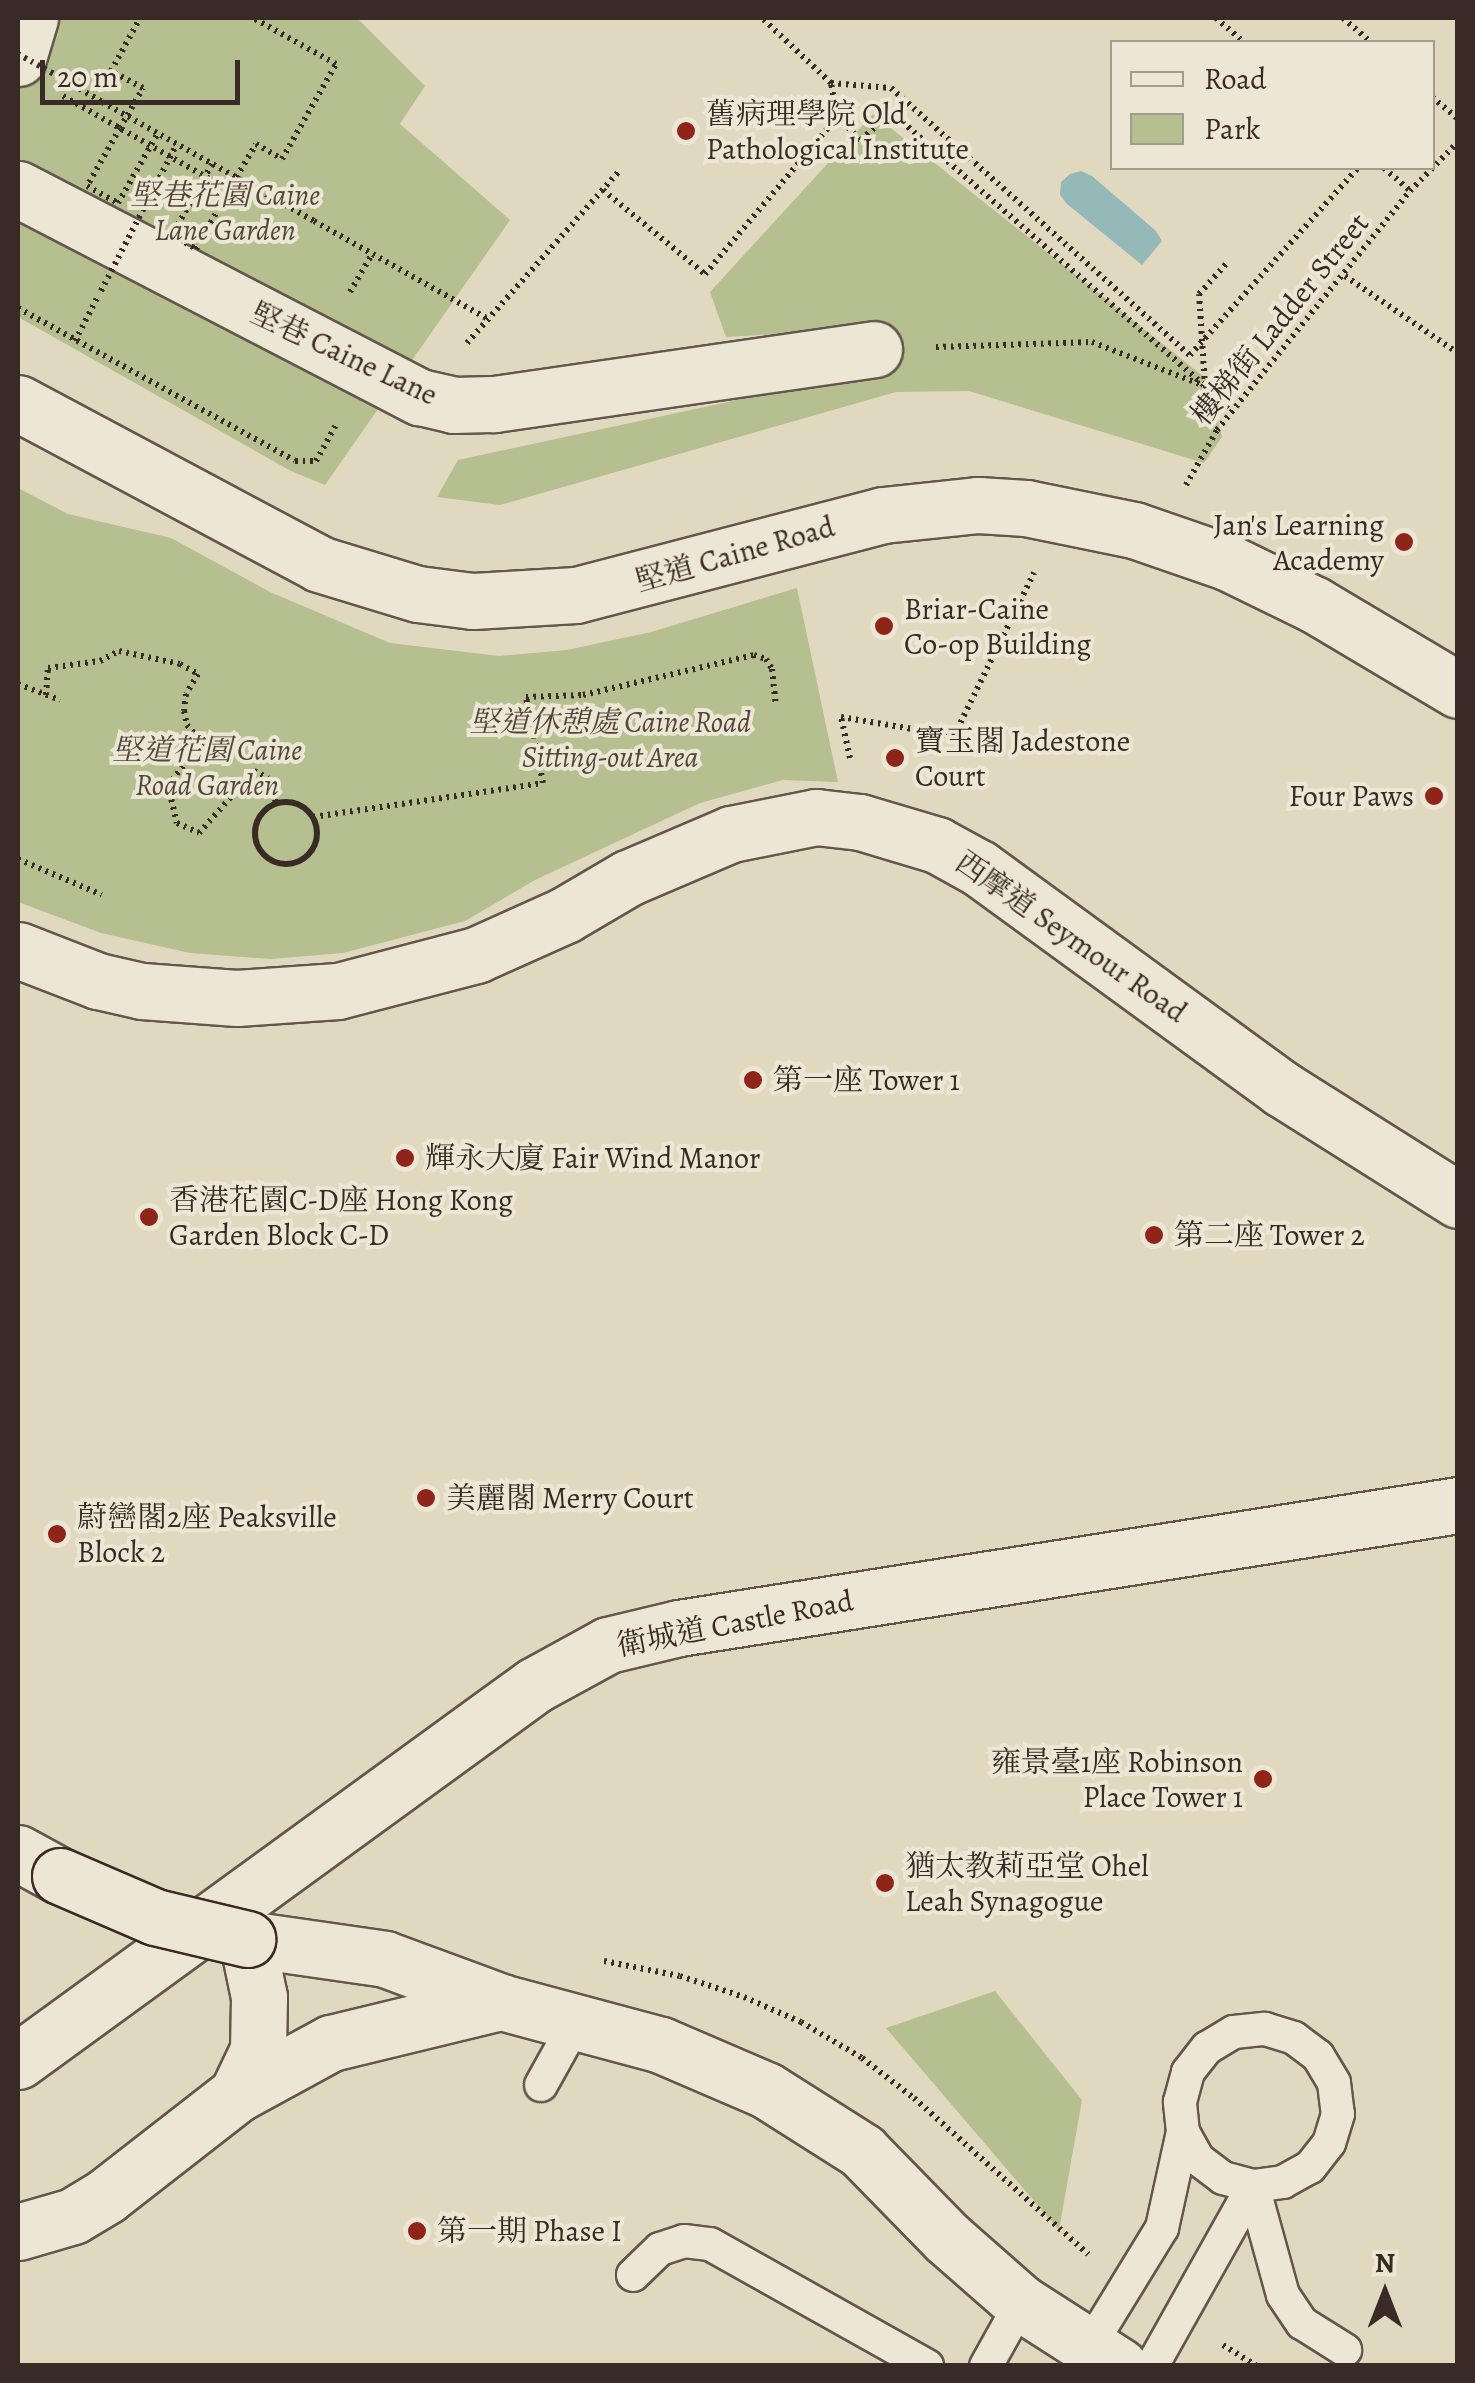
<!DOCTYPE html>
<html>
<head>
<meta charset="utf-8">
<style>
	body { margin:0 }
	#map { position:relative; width:1475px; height:2383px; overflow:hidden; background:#e1d9bf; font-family:Alegreya,"Noto Serif TC",serif }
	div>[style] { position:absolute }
	.green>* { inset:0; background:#b5bf90 }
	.water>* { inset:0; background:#95b9b8 }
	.path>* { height:6px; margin-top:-3px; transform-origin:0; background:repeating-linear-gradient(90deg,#392a25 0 2.5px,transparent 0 7.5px) }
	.path>.ring { margin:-3px; padding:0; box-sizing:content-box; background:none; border:6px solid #392a25; border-radius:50% }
	.roads { filter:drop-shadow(2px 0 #63564c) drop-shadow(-2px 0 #63564c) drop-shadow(0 2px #63564c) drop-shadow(0 -2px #63564c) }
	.lane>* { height:32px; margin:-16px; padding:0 16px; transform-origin:16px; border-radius:16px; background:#ece6d5 }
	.street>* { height:55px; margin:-27.5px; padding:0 27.5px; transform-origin:27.5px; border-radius:27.5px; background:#ece6d5 }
	.secondary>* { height:55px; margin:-27.5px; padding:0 27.5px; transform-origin:27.5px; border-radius:27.5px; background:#ece6d5 }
	.path-bridge>* { height:6px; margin-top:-3px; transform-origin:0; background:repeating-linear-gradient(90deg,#392a25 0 2.5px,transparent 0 7.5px) }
	.bridges { filter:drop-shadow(2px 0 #392a25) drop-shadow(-2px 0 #392a25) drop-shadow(0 2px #392a25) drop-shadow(0 -2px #392a25) }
	.secondary-bridge>* { height:55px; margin:-27.5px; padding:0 27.5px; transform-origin:27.5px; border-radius:27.5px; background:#ece6d5 }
	.dots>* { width:28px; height:28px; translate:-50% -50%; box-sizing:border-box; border:5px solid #ece6d5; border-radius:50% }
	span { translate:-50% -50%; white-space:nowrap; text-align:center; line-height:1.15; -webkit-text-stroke:8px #ece6d5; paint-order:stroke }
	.poi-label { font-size:30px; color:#392a25 }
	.left { translate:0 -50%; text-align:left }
	.right { translate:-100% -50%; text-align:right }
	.park-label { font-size:30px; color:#52483a; font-style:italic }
	.street-label { font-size:30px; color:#392a25 }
	.frame { position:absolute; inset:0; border:20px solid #392a25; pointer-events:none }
	.legend { position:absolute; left:1110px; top:40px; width:325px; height:130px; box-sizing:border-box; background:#ece6d5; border:2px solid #a49b8f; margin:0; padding:12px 18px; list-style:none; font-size:30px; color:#392a25 }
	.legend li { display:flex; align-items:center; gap:20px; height:50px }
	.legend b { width:50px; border:2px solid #a49b8f }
	.north { position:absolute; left:1335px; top:2243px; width:100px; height:100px; -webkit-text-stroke:8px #ece6d5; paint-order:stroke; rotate:0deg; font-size:28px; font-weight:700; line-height:40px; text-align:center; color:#392a25 }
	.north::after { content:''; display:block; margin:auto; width:35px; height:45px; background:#392a25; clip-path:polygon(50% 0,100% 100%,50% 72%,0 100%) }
	.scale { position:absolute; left:40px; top:60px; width:200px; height:45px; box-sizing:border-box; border:5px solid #392a25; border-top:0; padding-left:12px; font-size:30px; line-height:35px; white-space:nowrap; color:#392a25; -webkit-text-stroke:8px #ece6d5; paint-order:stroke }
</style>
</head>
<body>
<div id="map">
	<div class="green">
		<i style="clip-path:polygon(18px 18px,357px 18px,425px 86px,400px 124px,510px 220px,325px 485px,291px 471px,18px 317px)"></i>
		<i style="clip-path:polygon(873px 114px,1208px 380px,1222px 437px,1204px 463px,969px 391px,896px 392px,500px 505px,437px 497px,458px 460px,886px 368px,884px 328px,726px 337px,710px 292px)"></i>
		<i style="clip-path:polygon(18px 488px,68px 514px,171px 538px,270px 592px,390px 643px,499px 656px,567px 650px,651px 632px,797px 588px,838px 782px,783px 780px,700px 803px,535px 880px,465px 921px,343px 953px,271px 959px,190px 953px,101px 933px,18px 902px)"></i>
		<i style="clip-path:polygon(995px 1991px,1082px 2100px,1059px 2230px,886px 2028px)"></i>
	</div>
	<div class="water">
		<i style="clip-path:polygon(1081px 171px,1092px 176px,1156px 231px,1162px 241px,1142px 265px,1067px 204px,1060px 195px,1061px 182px,1070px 174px)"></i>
	</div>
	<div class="path">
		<i style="left:1216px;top:18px;width:37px;rotate:41deg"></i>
		<i style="left:1343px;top:18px;width:37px;rotate:41deg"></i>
		<i style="left:831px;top:83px;width:60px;rotate:4.8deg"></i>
		<i style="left:891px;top:88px;width:401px;rotate:41.8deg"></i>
		<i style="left:1190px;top:355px;width:251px;rotate:-48.1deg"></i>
		<i style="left:73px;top:85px;width:34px;rotate:30deg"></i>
		<i style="left:63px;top:96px;width:191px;rotate:29.5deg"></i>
		<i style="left:229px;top:190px;width:53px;rotate:-59.6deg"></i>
		<i style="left:256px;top:144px;width:30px;rotate:30deg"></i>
		<i style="left:282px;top:159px;width:109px;rotate:-60.4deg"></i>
		<i style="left:336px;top:64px;width:95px;rotate:-151deg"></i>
		<i style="left:1432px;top:97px;width:34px;rotate:40deg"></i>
		<i style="left:837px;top:117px;width:33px;rotate:44deg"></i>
		<i style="left:861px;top:140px;width:41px;rotate:-43deg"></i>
		<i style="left:891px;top:112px;width:417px;rotate:41.1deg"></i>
		<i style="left:120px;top:128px;width:46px;rotate:-60.1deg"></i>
		<i style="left:143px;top:88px;width:36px;rotate:-152deg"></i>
		<i style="left:111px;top:71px;width:60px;rotate:-61.3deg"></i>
		<i style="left:1384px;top:168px;width:35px;rotate:41deg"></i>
		<i style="left:603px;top:190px;width:132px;rotate:39.5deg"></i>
		<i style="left:705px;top:274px;width:205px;rotate:-49.9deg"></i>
		<i style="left:837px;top:117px;width:35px;rotate:-100deg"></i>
		<i style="left:831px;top:83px;width:95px;rotate:-136.7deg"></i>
		<i style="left:314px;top:221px;width:200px;rotate:29.4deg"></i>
		<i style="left:1345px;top:276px;width:137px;rotate:34.3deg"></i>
		<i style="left:350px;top:292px;width:44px;rotate:-59.9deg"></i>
		<i style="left:18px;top:308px;width:316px;rotate:28.9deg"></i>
		<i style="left:295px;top:461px;width:21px"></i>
		<i style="left:316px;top:461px;width:43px;rotate:-61.1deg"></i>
		<i style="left:75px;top:341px;width:48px;rotate:-62.9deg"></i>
		<i style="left:467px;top:343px;width:230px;rotate:-48.5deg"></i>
		<i style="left:936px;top:347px;width:156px;rotate:-1.8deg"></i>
		<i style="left:1092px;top:342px;width:121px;rotate:21.3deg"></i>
		<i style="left:1205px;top:386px;width:37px;rotate:45deg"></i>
		<i style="left:1186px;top:485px;width:63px;rotate:-60.6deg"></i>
		<i style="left:1217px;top:430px;width:307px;rotate:-51.1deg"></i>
		<i style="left:1410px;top:191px;width:69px;rotate:-45.6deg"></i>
		<i style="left:18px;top:684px;width:45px;rotate:20.9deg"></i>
		<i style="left:46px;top:695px;width:27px;rotate:-86deg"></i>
		<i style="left:48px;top:668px;width:52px;rotate:-7.7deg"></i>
		<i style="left:100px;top:661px;width:21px;rotate:-28deg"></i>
		<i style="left:119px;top:651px;width:62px;rotate:12deg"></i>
		<i style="left:180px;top:664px;width:21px;rotate:29deg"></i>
		<i style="left:198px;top:674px;width:23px;rotate:121deg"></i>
		<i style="left:186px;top:694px;width:17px;rotate:97deg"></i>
		<i style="left:184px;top:711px;width:14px;rotate:78deg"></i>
		<i style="left:187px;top:725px;width:23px;rotate:50deg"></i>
		<i style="left:202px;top:743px;width:54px;rotate:129deg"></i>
		<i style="left:168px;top:785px;width:39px;rotate:77deg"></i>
		<i style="left:177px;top:823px;width:24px;rotate:24deg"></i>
		<i style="left:199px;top:833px;width:83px;rotate:-48.4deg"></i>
		<i style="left:254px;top:771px;width:16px;rotate:27deg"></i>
		<i style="left:268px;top:778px;width:26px;rotate:72deg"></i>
		<i style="left:850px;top:758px;width:42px;rotate:-102.4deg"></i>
		<i style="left:841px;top:717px;width:115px;rotate:9.5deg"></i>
		<i style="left:954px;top:736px;width:182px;rotate:-63.9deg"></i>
		<i class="ring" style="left:255px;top:802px;width:56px;height:56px"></i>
		<i style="left:313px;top:817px;width:232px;rotate:-8.4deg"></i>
		<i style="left:543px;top:783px;width:88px;rotate:-101.2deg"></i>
		<i style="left:526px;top:697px;width:57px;rotate:-2deg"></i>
		<i style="left:583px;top:695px;width:176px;rotate:-13.2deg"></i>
		<i style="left:754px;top:655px;width:13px;rotate:18deg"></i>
		<i style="left:766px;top:659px;width:12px;rotate:59deg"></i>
		<i style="left:772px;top:669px;width:36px;rotate:84deg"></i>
		<i style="left:18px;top:859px;width:91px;rotate:23.2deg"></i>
		<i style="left:604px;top:1961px;width:77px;rotate:11.2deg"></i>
		<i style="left:680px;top:1976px;width:67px;rotate:18.2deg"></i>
		<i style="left:744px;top:1997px;width:62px;rotate:23.7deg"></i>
		<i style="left:801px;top:2022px;width:71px;rotate:30.5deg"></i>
		<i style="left:862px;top:2058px;width:66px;rotate:37.6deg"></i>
		<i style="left:914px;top:2098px;width:234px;rotate:41.9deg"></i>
		<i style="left:1223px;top:2345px;width:39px;rotate:32deg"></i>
	</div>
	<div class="roads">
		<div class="lane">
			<i style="left:541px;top:2085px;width:72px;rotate:-60.9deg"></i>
			<i style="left:1253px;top:2186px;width:113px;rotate:74.6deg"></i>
			<i style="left:1283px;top:2295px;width:34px;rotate:56deg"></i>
			<i style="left:1302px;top:2323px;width:51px;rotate:32.1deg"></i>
			<i style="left:633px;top:2275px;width:37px;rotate:-44deg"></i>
			<i style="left:660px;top:2249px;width:25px;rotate:-18deg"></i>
			<i style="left:684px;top:2241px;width:26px;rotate:7deg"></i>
			<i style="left:710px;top:2244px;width:249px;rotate:29.3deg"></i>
			<i style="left:1089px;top:2347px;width:140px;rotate:-58.5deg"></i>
			<i style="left:1162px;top:2228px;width:98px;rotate:-77.7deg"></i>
			<i style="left:1183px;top:2132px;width:30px;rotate:-96deg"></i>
			<i style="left:1180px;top:2102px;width:31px;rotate:-75deg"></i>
			<i style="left:1188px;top:2072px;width:31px;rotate:-52deg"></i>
			<i style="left:1207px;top:2048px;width:31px;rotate:-31deg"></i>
			<i style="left:1234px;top:2032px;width:31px;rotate:-6deg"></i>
			<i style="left:1265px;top:2029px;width:30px;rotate:17deg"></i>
			<i style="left:1294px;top:2038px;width:30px;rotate:37deg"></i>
			<i style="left:1318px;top:2056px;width:31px;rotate:59deg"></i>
			<i style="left:1334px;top:2083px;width:31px;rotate:83deg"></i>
			<i style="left:1338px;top:2114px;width:30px;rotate:107deg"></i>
			<i style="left:1329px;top:2143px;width:31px;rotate:128deg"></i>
			<i style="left:1310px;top:2167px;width:31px;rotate:151deg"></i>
			<i style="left:1283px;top:2182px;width:30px;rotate:172deg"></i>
			<i style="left:1253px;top:2186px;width:31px;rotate:-165deg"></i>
			<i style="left:1223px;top:2178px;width:31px;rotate:-143deg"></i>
			<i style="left:1198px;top:2159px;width:31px;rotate:-119deg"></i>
			<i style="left:986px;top:2366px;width:72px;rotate:-60.9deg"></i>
			<i style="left:1152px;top:2366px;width:206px;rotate:-60.7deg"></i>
		</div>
		<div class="street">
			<i style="left:18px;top:58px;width:42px;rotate:-73.3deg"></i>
			<i style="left:18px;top:189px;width:453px;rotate:27.4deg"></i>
			<i style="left:420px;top:397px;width:35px;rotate:13deg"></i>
			<i style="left:454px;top:405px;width:40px;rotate:-1.4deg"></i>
			<i style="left:494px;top:404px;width:384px;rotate:-8.2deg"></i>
		</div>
		<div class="secondary">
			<i style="left:18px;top:403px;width:341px;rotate:28.1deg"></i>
			<i style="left:319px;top:564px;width:103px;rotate:16.9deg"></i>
			<i style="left:418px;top:594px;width:55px;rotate:7.3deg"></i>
			<i style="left:473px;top:601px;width:103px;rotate:-3.3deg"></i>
			<i style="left:576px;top:595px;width:317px;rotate:-14.6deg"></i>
			<i style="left:883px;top:515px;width:96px;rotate:-6deg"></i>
			<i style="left:978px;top:505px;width:48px;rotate:3.6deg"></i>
			<i style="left:1026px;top:508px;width:110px;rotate:11.5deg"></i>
			<i style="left:1134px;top:530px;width:98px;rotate:19deg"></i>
			<i style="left:1227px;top:562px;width:98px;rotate:26deg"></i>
			<i style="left:1315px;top:605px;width:166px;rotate:30.7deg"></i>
			<i style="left:18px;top:950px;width:86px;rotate:21.2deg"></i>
			<i style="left:98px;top:981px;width:45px;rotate:12.8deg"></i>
			<i style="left:142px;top:991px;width:95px;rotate:4.2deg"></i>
			<i style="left:237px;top:998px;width:101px;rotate:-4deg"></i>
			<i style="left:338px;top:991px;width:143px;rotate:-14.6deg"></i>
			<i style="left:476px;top:955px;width:98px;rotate:-24.2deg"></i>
			<i style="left:565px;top:915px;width:73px;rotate:-30.4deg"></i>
			<i style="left:628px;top:878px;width:112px;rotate:-23.1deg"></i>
			<i style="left:731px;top:834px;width:87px;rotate:-11.3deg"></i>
			<i style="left:816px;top:817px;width:44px;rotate:6.5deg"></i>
			<i style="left:860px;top:822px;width:80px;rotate:16.6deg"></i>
			<i style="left:937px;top:845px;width:48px;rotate:28.7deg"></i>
			<i style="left:979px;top:868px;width:375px;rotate:36.1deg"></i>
			<i style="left:1282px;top:1089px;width:208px;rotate:32.2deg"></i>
			<i style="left:18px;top:1853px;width:48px;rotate:28.7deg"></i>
			<i style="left:18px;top:2061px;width:639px;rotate:-36.03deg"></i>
			<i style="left:535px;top:1685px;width:83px;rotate:-28.7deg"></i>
			<i style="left:608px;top:1645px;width:73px;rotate:-13.5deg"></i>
			<i style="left:679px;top:1628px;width:789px;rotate:-8.97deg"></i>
			<i style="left:237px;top:2094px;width:49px;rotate:-64.5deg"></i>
			<i style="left:258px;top:2050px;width:53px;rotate:-88.9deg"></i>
			<i style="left:259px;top:1997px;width:59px;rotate:-101.7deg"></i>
			<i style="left:247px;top:1939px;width:139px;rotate:8.2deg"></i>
			<i style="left:385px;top:1959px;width:124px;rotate:20.3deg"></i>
			<i style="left:501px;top:2002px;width:166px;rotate:15deg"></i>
			<i style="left:661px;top:2045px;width:114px;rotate:23.2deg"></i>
			<i style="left:766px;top:2090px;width:114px;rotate:32.4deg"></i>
			<i style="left:862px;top:2151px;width:122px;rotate:45.7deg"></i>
			<i style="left:947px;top:2238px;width:98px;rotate:41.3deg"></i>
			<i style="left:1021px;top:2303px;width:117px;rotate:32.7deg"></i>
			<i style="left:18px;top:2232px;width:57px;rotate:-16.2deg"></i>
			<i style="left:73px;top:2216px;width:39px;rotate:-31deg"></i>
			<i style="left:106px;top:2196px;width:166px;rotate:-37.9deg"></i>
			<i style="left:237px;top:2094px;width:107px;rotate:-28.5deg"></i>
			<i style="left:331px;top:2043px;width:175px;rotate:-13.6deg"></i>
		</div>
	</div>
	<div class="path-bridge">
		<i style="left:18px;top:54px;width:41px;rotate:29.1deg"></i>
		<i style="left:102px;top:102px;width:243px;rotate:29.3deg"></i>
		<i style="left:120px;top:128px;width:67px;rotate:119.6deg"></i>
		<i style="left:87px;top:186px;width:35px;rotate:29deg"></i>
		<i style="left:118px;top:203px;width:81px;rotate:-60.3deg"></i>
		<i style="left:212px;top:164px;width:81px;rotate:119.4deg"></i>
		<i style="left:172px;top:235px;width:28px;rotate:30deg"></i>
		<i style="left:196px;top:249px;width:68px;rotate:-60.8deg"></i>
		<i style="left:101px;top:291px;width:165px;rotate:-62.7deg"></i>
		<i style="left:1205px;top:386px;width:92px;rotate:-93.7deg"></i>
		<i style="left:1199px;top:294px;width:42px;rotate:-47.9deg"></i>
	</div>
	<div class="bridges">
		<div class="secondary-bridge">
			<i style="left:60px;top:1876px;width:103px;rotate:23.3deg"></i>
			<i style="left:155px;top:1917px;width:95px;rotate:13.4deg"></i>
		</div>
	</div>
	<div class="dots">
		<i style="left:686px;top:131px;background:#8f2418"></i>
		<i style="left:1404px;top:542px;background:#8f2418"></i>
		<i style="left:884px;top:626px;background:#8f2418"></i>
		<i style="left:895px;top:758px;background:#8f2418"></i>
		<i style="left:1434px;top:796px;background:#8f2418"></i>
		<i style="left:753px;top:1080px;background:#8f2418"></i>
		<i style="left:405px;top:1158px;background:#8f2418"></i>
		<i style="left:149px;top:1217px;background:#8f2418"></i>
		<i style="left:1154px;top:1235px;background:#8f2418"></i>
		<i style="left:426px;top:1498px;background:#8f2418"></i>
		<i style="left:57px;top:1534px;background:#8f2418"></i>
		<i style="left:1263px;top:1779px;background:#8f2418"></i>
		<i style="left:885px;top:1883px;background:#8f2418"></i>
		<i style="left:417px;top:2231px;background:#8f2418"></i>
	</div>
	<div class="poi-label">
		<span class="left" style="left:706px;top:131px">舊病理學院 Old<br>Pathological Institute</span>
		<span class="right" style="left:1384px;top:542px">Jan's Learning<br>Academy</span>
		<span class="left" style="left:904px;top:626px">Briar-Caine<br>Co-op Building</span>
		<span class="left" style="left:915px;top:758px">寶玉閣 Jadestone<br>Court</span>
		<span class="right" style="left:1414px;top:796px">Four Paws</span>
		<span class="left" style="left:773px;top:1080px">第一座 Tower 1</span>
		<span class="left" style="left:425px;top:1158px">輝永大廈 Fair Wind Manor</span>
		<span class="left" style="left:169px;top:1217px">香港花園C-D座 Hong Kong<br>Garden Block C-D</span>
		<span class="left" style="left:1174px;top:1235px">第二座 Tower 2</span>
		<span class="left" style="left:446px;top:1498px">美麗閣 Merry Court</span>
		<span class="left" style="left:77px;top:1534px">蔚巒閣2座 Peaksville<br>Block 2</span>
		<span class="right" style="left:1243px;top:1779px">雍景臺1座 Robinson<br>Place Tower 1</span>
		<span class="left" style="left:905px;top:1883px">猶太教莉亞堂 Ohel<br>Leah Synagogue</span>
		<span class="left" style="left:437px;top:2231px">第一期 Phase I</span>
	</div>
	<div class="park-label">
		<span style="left:225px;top:212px">堅巷花園 Caine<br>Lane Garden</span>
		<span style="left:610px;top:739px">堅道休憩處 Caine Road<br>Sitting-out Area</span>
		<span style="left:207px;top:767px">堅道花園 Caine<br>Road Garden</span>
	</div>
	<div class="street-label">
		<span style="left:1280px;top:319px;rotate:-51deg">樓梯街 Ladder Street</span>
		<span style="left:344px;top:354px;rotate:25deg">堅巷 Caine Lane</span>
		<span style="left:735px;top:554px;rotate:-16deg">堅道 Caine Road</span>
		<span style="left:1071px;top:937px;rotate:35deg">西摩道 Seymour Road</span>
		<span style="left:735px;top:1623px;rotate:-11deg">衛城道 Castle Road</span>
	</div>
	<div class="frame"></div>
	<ul class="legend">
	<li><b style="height:12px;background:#ece6d5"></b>Road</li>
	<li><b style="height:28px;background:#b5bf90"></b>Park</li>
	</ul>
	<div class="north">N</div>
	<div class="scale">20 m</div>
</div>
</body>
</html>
